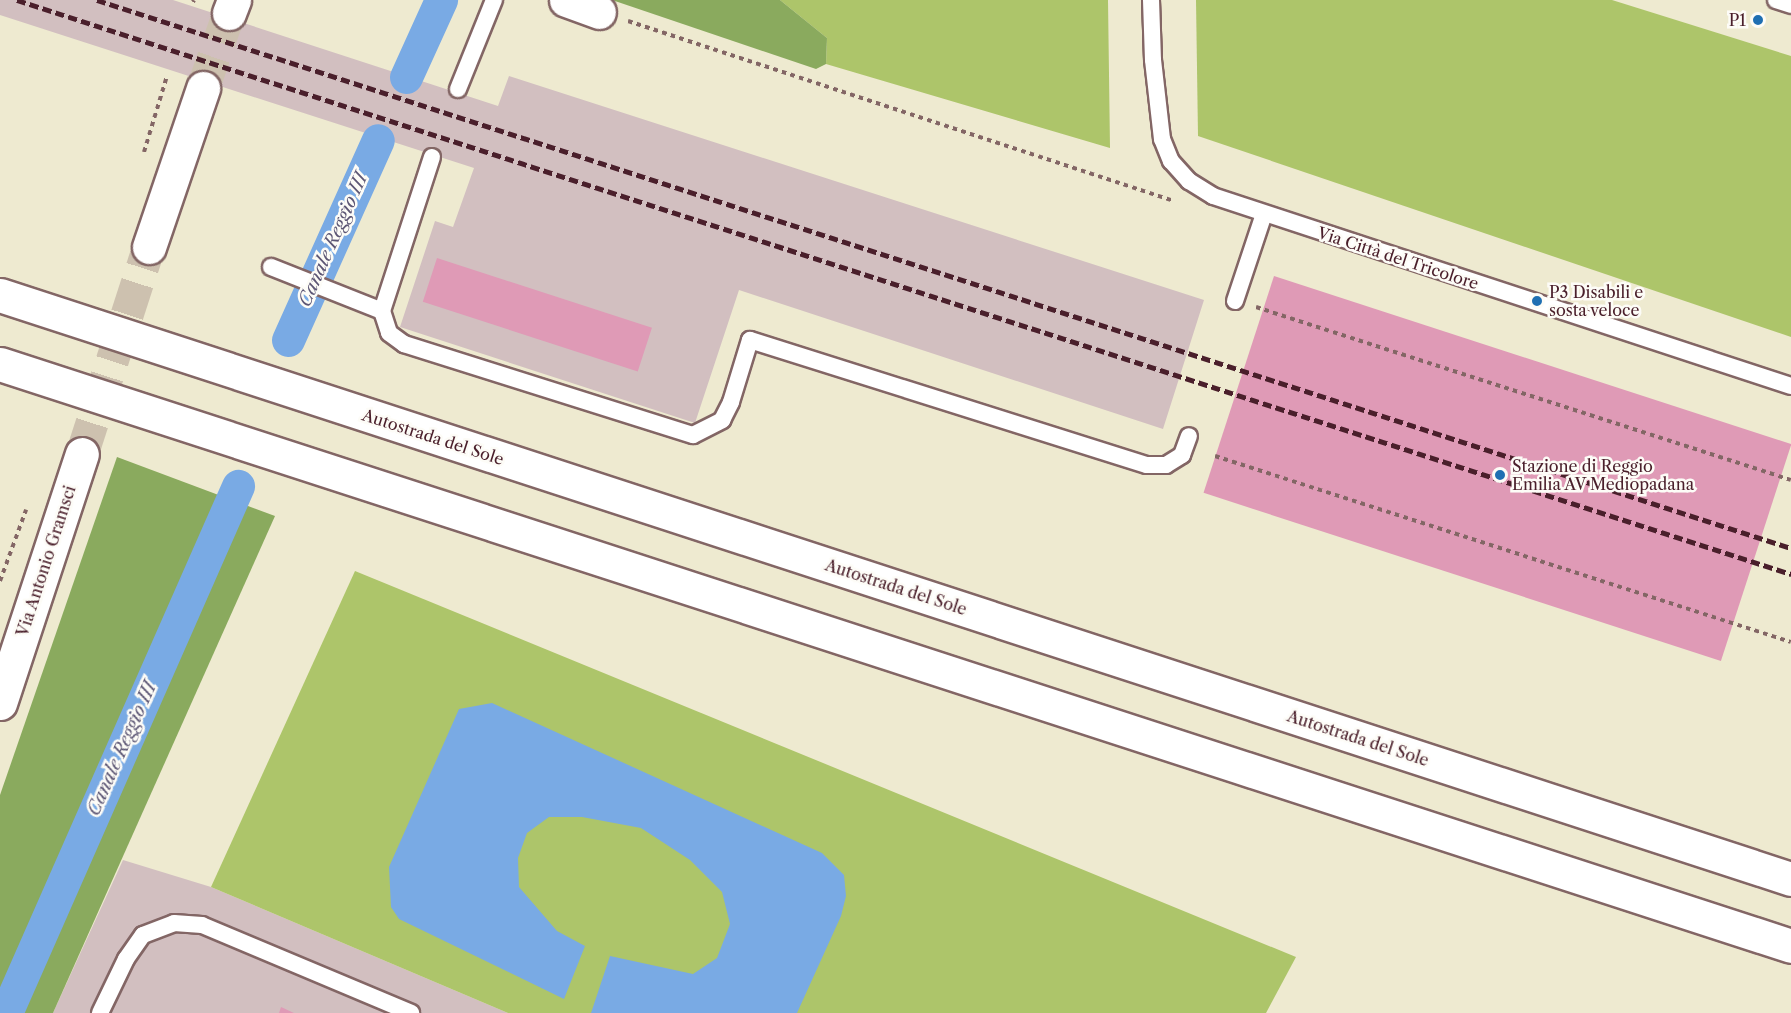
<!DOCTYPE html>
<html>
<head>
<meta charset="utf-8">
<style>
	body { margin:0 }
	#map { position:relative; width:1791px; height:1013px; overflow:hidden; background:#eeead0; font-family:"Libre Caslon Text",serif }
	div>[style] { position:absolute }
	.industrial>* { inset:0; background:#d2bfc0 }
	.green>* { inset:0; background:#adc56a }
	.forest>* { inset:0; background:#8aaa5e }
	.water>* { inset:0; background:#79aae4 }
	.canal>* { height:33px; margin:-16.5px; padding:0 16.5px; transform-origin:16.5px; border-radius:16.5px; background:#79aae4 }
	.building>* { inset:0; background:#df9ab6; transform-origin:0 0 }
	.tertiary-tunnel>* { height:33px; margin-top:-16.5px; transform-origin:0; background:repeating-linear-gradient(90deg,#cdc1af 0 33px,transparent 0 49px) }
	.path>* { height:4px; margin-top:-2px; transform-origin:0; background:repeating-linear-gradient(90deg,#836665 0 4.5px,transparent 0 9px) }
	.roads { filter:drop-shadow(2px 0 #836665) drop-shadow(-2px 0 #836665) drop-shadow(0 2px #836665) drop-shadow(0 -2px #836665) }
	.service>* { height:16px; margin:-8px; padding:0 8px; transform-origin:8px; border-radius:8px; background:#fff }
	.minor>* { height:33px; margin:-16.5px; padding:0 16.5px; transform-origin:16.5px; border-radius:16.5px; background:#fff }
	.tertiary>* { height:33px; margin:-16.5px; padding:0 16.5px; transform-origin:16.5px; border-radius:16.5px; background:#fff }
	.motorway>* { height:33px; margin:-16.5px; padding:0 16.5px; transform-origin:16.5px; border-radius:16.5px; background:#fff }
	.rail>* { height:4.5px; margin-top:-2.25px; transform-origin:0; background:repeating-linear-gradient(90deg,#4a1f2b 0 9px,transparent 0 13.5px) }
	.dots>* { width:16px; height:16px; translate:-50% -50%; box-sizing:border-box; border:3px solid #fdfcf7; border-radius:50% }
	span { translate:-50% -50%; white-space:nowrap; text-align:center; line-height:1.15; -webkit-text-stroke:5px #fdfcf7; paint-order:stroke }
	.poi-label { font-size:16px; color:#4a1f2b }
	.right { translate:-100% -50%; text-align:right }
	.left { translate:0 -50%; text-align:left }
	.street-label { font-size:16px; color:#4a1f2b }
	.water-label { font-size:18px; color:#5d5775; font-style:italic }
</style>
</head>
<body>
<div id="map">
	<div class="industrial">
		<i style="clip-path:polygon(0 0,173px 0,498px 106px,509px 76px,1204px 300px,1163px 429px,739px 290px,695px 423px,400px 327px,435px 221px,453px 227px,474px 168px,0 15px)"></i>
		<i style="clip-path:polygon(123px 860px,211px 887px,508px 1013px,53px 1013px)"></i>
	</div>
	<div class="green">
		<i style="clip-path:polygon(780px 0,1108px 0,1110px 148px,826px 64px,827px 38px)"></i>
		<i style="clip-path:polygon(1196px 0,1612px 0,1791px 56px,1791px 337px,1198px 136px)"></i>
		<i style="clip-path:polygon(355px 571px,1296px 957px,1266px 1013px,508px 1013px,211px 887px)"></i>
	</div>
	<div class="forest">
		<i style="clip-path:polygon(612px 0,780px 0,827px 38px,826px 64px,816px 69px)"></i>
		<i style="clip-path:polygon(117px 457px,275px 516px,53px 1013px,0 1013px,0 795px)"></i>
	</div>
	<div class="water">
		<i style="clip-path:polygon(492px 703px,822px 853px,844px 875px,846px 896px,841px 916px,797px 1013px,591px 1013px,610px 956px,693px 974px,717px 958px,730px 924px,722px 892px,690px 860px,641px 828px,582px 817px,549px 817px,527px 833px,518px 858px,519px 887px,557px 931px,585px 946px,564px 999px,399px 919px,391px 907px,389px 867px,459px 709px)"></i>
	</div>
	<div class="canal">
		<i style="left:406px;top:77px;width:85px;rotate:-65.6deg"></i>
		<i style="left:288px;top:340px;width:219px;rotate:-65.8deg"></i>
		<i style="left:6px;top:1013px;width:576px;rotate:-66.24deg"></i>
	</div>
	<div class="building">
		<i style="left:437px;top:258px;width:226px;height:46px;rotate:18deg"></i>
		<i style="left:1274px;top:276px;width:544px;height:228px;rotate:18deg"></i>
		<i style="clip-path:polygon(281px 1007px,294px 1013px,279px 1013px)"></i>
	</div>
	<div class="tertiary-tunnel">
		<i style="left:203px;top:88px;width:79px;rotate:-70.9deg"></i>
		<i style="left:82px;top:454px;width:218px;rotate:-72.1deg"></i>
	</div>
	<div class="path">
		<i style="left:193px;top:2px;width:2px;rotate:-63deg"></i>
		<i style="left:628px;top:21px;width:572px;rotate:18.24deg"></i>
		<i style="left:144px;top:152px;width:79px;rotate:-73.2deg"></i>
		<i style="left:1256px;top:307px;width:562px;rotate:17.92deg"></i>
		<i style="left:1215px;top:456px;width:605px;rotate:17.9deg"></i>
		<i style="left:0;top:581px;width:76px;rotate:-69.9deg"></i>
	</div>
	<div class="roads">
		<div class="service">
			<i style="left:1151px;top:0;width:60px;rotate:88.1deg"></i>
			<i style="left:1153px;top:60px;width:80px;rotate:83.5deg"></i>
			<i style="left:1162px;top:139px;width:24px;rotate:68deg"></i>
			<i style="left:1171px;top:161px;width:27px;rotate:48deg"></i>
			<i style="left:1189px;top:181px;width:28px;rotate:32deg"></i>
			<i style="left:1213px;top:196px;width:608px;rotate:18.2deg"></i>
			<i style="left:1776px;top:0;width:16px;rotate:18deg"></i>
			<i style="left:458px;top:89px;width:96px;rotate:-68deg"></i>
			<i style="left:432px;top:157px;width:162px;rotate:108deg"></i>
			<i style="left:382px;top:311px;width:23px;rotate:72deg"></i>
			<i style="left:389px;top:333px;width:19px;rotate:36deg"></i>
			<i style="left:404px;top:344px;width:303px;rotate:17.5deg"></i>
			<i style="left:693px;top:435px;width:33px;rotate:-27deg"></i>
			<i style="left:722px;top:420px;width:20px;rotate:-63deg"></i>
			<i style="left:731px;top:402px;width:65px;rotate:-73deg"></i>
			<i style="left:750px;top:340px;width:416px;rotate:17.5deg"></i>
			<i style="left:1147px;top:465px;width:19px"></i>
			<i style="left:1166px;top:465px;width:19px;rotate:-32deg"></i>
			<i style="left:1182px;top:455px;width:20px;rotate:-70deg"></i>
			<i style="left:271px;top:267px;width:119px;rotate:21.6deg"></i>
			<i style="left:1235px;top:301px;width:92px;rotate:-71.6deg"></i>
			<i style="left:100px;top:1013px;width:60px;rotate:-64.3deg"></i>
			<i style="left:126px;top:959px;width:29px;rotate:-55deg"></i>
			<i style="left:143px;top:935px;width:33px;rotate:-21deg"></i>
			<i style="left:174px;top:923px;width:28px;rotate:4deg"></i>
			<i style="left:202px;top:925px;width:227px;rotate:22.8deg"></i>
		</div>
		<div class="minor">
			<i style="left:566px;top:0;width:35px;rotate:20deg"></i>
		</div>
		<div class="tertiary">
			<i style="left:229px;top:13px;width:14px;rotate:-69deg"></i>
			<i style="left:149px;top:247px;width:168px;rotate:-71.2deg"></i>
			<i style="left:0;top:703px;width:262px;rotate:-71.8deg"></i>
		</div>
		<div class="motorway">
			<i style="left:0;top:295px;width:1884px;rotate:18.06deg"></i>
			<i style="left:0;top:364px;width:1883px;rotate:18deg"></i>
		</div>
	</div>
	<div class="rail">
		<i style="left:17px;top:0;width:1865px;rotate:17.93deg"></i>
		<i style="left:97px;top:0;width:1780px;rotate:17.93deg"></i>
	</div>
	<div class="dots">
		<i style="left:1758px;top:20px;background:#1f6fb2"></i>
		<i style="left:1537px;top:301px;background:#1f6fb2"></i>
		<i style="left:1500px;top:475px;background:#1f6fb2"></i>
	</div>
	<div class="poi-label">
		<span class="right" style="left:1746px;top:20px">P1</span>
		<span class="left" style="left:1549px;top:301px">P3 Disabili e<br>sosta veloce</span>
		<span class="left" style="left:1512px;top:475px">Stazione di Reggio<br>Emilia AV Mediopadana</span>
	</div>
	<div class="street-label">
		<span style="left:1398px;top:258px;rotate:18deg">Via Città del Tricolore</span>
		<span style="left:433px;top:437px;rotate:18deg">Autostrada del Sole</span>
		<span style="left:46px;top:561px;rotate:-72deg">Via Antonio Gramsci</span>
		<span style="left:896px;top:587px;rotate:18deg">Autostrada del Sole</span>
		<span style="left:1358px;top:738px;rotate:18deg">Autostrada del Sole</span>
	</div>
	<div class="water-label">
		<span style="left:333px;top:240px;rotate:-66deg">Canale Reggio III</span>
		<span style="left:122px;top:749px;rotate:-66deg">Canale Reggio III</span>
	</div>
</div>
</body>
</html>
